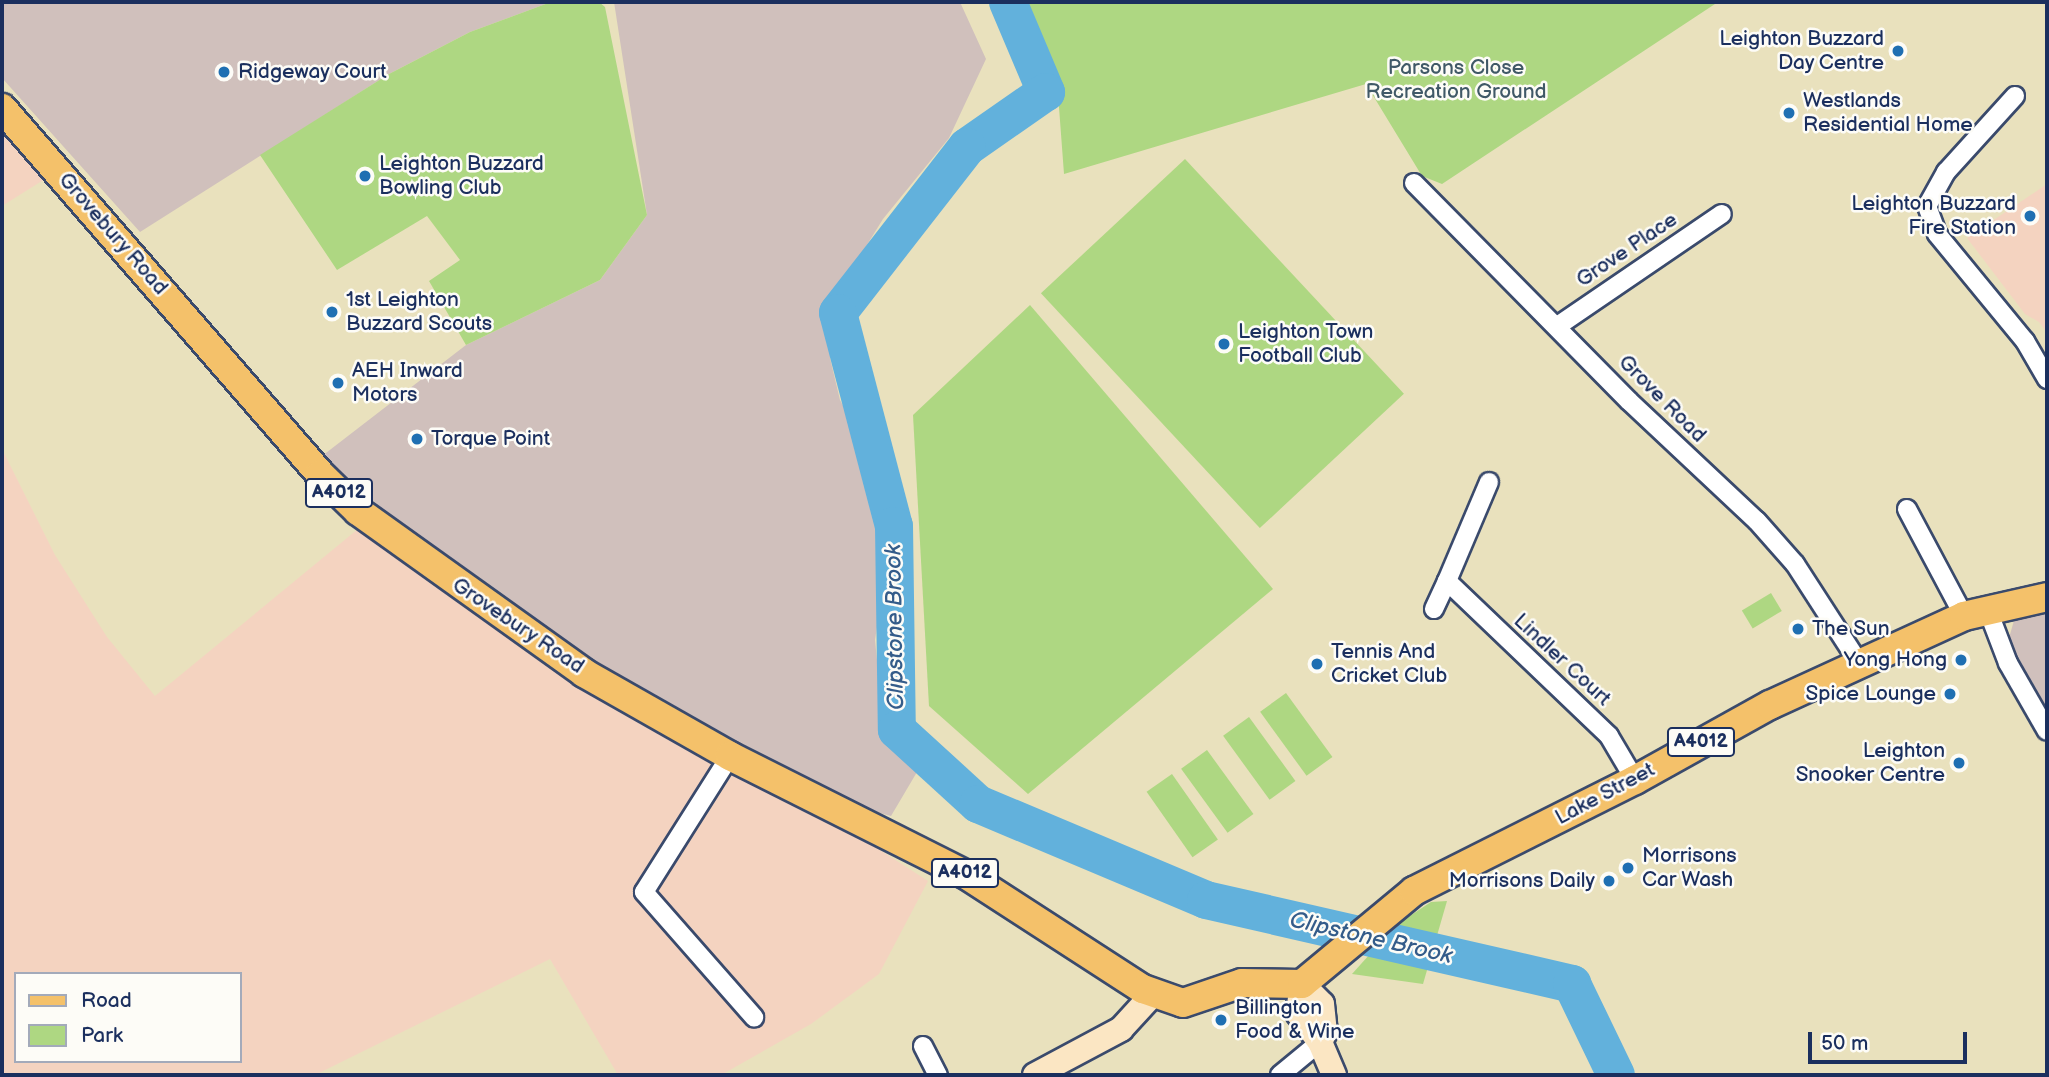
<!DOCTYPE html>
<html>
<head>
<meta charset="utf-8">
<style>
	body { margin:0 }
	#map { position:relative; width:2049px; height:1077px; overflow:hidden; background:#e9e1bd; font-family:"Balsamiq Sans",sans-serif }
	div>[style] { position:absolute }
	.built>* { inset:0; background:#f4d3c0 }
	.industrial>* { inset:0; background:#d0c0bc }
	.green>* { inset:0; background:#aed782; transform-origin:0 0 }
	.river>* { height:38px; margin:-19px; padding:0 19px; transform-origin:19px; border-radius:19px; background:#62b1dc }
	.roads { filter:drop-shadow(2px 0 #3a4a6c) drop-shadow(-2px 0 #3a4a6c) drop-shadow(0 2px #3a4a6c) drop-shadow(0 -2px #3a4a6c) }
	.street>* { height:18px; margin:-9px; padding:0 9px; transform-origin:9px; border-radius:9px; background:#fff }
	.secondary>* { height:24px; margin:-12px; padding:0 12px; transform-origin:12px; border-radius:12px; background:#fbe6c3 }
	.primary>* { height:28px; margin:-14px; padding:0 14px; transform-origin:14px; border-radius:14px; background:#f4c16a }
	.dots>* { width:19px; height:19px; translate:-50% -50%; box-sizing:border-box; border:4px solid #fdfcf7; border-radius:50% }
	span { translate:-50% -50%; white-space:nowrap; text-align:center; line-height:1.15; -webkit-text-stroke:5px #fdfcf7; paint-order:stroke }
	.shield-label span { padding:2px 5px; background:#fdfcf7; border:2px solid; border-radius:5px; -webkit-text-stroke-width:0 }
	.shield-label { font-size:19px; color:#1b2f5e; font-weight:700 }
	.poi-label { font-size:21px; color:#1b2f5e }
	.right { translate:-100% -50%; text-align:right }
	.left { translate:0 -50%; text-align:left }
	.park-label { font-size:21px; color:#405967 }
	.street-label { font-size:21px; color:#1b2f5e }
	.water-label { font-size:23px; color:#345c8a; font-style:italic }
	.frame { position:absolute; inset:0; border:4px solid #1b2f5e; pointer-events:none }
	.legend { position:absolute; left:14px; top:972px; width:228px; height:91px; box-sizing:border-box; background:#fdfcf7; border:2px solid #a3aaba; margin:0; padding:9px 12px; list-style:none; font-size:21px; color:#1b2f5e }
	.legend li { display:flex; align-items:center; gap:14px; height:35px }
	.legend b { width:35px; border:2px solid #a3aaba }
	.scale { position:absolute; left:1808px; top:1032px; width:159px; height:32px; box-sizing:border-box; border:4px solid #1b2f5e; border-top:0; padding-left:9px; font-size:21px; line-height:24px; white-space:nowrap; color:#1b2f5e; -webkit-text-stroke:5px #fdfcf7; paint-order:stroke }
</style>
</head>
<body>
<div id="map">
	<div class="built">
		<i style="clip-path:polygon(2px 133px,45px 179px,2px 206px)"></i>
		<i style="clip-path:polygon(2047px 184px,2047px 333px,2039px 322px,2025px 314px,1967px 238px)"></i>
		<i style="clip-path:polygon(evenodd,2px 449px,55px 555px,107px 637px,155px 696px,358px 529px,578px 683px,765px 776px,928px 881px,879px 974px,811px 1024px,721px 1075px,618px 1075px,550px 959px,315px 1075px,2px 1075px,2px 449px,16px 974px,240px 974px,240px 1061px,16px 1061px,16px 974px)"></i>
	</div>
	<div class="industrial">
		<i style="clip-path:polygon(2px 2px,551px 2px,470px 32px,389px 74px,140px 232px,2px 78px)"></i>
		<i style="clip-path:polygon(614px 2px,960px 2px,986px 59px,949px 138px,883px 219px,852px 269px,835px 312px,830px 358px,840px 400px,888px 489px,891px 536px,875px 640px,880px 690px,890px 725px,917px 772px,891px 816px,868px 810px,600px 669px,459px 576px,322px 456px,466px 345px,600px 280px,647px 215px)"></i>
		<i style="clip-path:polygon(2047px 610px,2047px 711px,2007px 645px,2015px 617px)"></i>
	</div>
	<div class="green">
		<i style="clip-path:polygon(551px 2px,599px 2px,605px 7px,647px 215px,600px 280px,466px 345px,429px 281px,460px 260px,427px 216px,337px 270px,260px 155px,389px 74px,470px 32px)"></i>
		<i style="clip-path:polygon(1023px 2px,1718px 2px,1442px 184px,1422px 176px,1366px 84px,1064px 174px,1058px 94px)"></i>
		<i style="left:1185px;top:159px;width:321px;height:197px;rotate:47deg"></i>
		<i style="clip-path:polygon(1030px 305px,1273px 589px,1028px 794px,929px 706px,913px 415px)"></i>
		<i style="left:1771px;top:593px;width:21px;height:34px;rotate:59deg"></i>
		<i style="left:1286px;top:693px;width:79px;height:32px;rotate:54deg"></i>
		<i style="left:1249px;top:717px;width:79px;height:32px;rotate:54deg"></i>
		<i style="left:1207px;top:750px;width:79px;height:32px;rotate:54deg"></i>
		<i style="left:1172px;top:774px;width:80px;height:31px;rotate:55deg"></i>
		<i style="clip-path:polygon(1447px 901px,1423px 984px,1352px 974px,1396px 925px,1431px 902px)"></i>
	</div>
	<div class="river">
		<i style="left:1008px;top:2px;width:98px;rotate:67.1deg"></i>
		<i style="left:1046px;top:92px;width:96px;rotate:145.2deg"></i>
		<i style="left:967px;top:147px;width:210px;rotate:127.9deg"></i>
		<i style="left:838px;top:313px;width:220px;rotate:75.3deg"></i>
		<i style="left:894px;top:526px;width:204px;rotate:89.2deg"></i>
		<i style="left:897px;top:730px;width:110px;rotate:42.4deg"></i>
		<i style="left:978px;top:804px;width:247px;rotate:22.8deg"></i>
		<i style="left:1206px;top:900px;width:376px;rotate:12.9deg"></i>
		<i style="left:1572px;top:984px;width:101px;rotate:64.2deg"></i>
	</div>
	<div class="roads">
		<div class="street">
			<i style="left:2015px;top:96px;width:103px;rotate:132.2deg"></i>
			<i style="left:1946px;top:172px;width:39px;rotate:119deg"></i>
			<i style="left:1927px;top:206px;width:30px;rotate:70deg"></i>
			<i style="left:1937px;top:234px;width:139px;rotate:50.6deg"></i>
			<i style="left:2025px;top:341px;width:44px;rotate:59.9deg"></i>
			<i style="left:1414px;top:183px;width:306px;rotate:45.4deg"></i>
			<i style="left:1629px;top:401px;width:175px;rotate:43.2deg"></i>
			<i style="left:1757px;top:521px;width:57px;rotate:48.5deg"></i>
			<i style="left:1795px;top:564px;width:118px;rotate:57.1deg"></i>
			<i style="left:1559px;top:325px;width:197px;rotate:-34.3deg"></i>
			<i style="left:1489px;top:482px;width:108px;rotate:113deg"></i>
			<i style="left:1447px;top:581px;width:224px;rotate:43.7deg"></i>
			<i style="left:1609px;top:736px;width:51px;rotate:59.4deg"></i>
			<i style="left:1907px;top:509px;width:121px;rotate:62deg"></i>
			<i style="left:1987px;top:608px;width:59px;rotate:69.1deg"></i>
			<i style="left:2008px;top:663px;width:78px;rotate:60.2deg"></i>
			<i style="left:1434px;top:609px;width:31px;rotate:-65deg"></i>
			<i style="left:730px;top:756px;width:161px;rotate:122.3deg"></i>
			<i style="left:644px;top:892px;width:167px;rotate:48.7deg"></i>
			<i style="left:923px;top:1046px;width:33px;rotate:63deg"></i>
			<i style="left:1280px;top:1075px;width:52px;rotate:-39.5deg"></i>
		</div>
		<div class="secondary">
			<i style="left:1302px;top:984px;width:29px;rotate:98deg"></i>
			<i style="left:1298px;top:1013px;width:36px;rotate:53deg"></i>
			<i style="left:1320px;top:1042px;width:36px;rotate:67deg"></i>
			<i style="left:1302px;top:984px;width:28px;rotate:45deg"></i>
			<i style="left:1322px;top:1004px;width:28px;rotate:84deg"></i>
			<i style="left:1325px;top:1032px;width:11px;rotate:117deg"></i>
			<i style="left:1035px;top:1075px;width:98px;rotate:-28.1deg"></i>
			<i style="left:1121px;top:1029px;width:47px;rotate:-47.6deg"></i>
		</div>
		<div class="primary">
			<i style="left:2px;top:108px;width:485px;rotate:49deg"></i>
			<i style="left:320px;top:474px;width:53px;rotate:44.2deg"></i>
			<i style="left:358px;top:511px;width:278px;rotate:35.6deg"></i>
			<i style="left:584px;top:673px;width:168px;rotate:29.6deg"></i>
			<i style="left:730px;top:756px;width:263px;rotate:26.7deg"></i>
			<i style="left:965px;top:874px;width:212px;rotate:32.9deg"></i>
			<i style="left:1143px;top:989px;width:42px;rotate:19.3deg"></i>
			<i style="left:1183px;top:1003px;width:62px;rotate:-18.7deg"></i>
			<i style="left:1242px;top:983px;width:60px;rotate:1deg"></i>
			<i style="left:1302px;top:984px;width:146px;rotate:-39.7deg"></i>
			<i style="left:1414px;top:891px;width:247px;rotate:-26.7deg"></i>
			<i style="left:1635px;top:780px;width:154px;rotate:-29.1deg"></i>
			<i style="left:1770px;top:705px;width:213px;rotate:-24.6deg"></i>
			<i style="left:1964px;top:616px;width:85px;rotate:-12.9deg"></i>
		</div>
	</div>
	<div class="dots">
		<i style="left:1898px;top:51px;background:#1f6fb2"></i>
		<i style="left:224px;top:72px;background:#1f6fb2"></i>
		<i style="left:1789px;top:113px;background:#1f6fb2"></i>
		<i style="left:365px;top:176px;background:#1f6fb2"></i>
		<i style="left:2030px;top:216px;background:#1f6fb2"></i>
		<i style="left:332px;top:312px;background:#1f6fb2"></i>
		<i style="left:1224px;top:344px;background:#1f6fb2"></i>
		<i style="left:338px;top:383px;background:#1f6fb2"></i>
		<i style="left:417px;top:439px;background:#1f6fb2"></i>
		<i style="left:1798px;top:629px;background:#1f6fb2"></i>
		<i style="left:1961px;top:660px;background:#1f6fb2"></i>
		<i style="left:1317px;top:664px;background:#1f6fb2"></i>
		<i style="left:1950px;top:694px;background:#1f6fb2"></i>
		<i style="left:1959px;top:763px;background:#1f6fb2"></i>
		<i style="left:1628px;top:868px;background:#1f6fb2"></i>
		<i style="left:1609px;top:881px;background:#1f6fb2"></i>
		<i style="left:1221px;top:1020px;background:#1f6fb2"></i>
	</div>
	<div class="shield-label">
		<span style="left:339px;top:493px">A4012</span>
		<span style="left:1701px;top:742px">A4012</span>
		<span style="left:965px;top:873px">A4012</span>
	</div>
	<div class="poi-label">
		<span class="right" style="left:1884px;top:51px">Leighton Buzzard<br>Day Centre</span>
		<span class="left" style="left:238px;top:72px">Ridgeway Court</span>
		<span class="left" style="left:1803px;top:113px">Westlands<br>Residential Home</span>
		<span class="left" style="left:379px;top:176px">Leighton Buzzard<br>Bowling Club</span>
		<span class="right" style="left:2016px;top:216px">Leighton Buzzard<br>Fire Station</span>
		<span class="left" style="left:346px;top:312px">1st Leighton<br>Buzzard Scouts</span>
		<span class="left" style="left:1238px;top:344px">Leighton Town<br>Football Club</span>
		<span class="left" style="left:352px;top:383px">AEH Inward<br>Motors</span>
		<span class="left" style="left:431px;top:439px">Torque Point</span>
		<span class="left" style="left:1812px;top:629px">The Sun</span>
		<span class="left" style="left:1331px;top:664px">Tennis And<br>Cricket Club</span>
		<span class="right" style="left:1947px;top:660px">Yong Hong</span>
		<span class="right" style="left:1936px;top:694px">Spice Lounge</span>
		<span class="right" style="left:1945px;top:763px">Leighton<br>Snooker Centre</span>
		<span class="left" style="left:1642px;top:868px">Morrisons<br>Car Wash</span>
		<span class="right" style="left:1595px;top:881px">Morrisons Daily</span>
		<span class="left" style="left:1235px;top:1020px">Billington<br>Food &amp; Wine</span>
	</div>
	<div class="park-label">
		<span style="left:1456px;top:80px">Parsons Close<br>Recreation Ground</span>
	</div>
	<div class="street-label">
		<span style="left:113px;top:234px;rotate:49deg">Grovebury Road</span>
		<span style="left:1627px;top:250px;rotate:-34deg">Grove Place</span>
		<span style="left:1662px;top:399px;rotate:45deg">Grove Road</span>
		<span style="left:518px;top:626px;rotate:34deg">Grovebury Road</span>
		<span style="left:1562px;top:660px;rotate:43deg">Lindler Court</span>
		<span style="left:1605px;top:794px;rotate:-28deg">Lake Street</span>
	</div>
	<div class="water-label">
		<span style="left:895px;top:627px;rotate:-91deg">Clipstone Brook</span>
		<span style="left:1371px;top:938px;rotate:13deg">Clipstone Brook</span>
	</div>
	<div class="frame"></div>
	<ul class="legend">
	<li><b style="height:9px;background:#f4c16a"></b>Road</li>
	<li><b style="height:19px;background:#aed782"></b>Park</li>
	</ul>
	<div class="scale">50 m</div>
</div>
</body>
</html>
